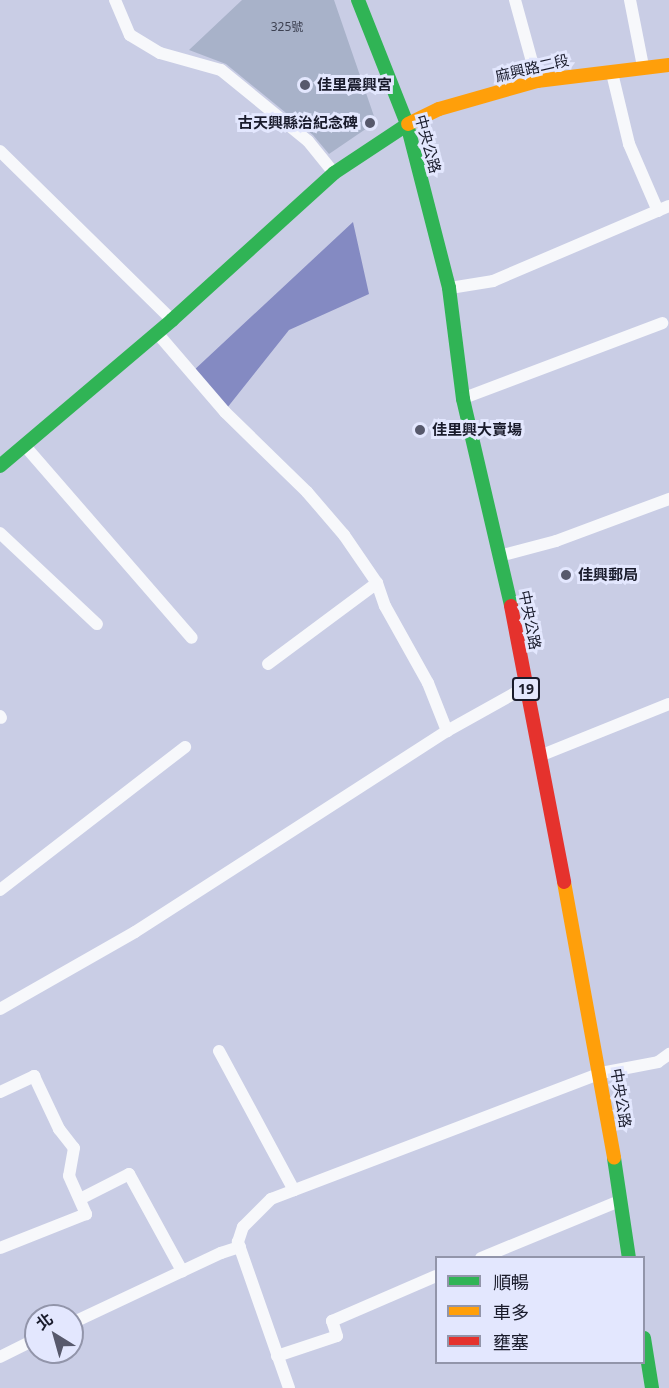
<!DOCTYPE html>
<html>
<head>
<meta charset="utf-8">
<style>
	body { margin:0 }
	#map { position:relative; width:669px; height:1388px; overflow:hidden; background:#c9cde5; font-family:"Noto Sans","Noto Sans TC",sans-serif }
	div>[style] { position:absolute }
	.water>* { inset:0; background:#848ac2 }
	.building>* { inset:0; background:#a8b2c9 }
	.lane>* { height:12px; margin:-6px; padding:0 6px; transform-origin:6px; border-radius:6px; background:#f7f8fb }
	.fast>* { height:14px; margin:-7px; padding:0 7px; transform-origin:7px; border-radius:7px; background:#30b455 }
	.slow>* { height:14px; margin:-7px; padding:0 7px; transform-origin:7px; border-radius:7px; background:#ff9f0a }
	.jam>* { height:14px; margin:-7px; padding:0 7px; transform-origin:7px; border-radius:7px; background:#e5322d }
	.dots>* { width:16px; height:16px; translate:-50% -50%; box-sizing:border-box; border:3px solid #e3e7fe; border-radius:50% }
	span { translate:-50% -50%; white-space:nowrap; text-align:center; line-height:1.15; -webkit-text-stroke:6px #e3e7fe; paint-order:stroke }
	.number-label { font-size:12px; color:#3d4152 }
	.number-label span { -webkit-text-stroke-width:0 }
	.shield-label span { padding:2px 4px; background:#e3e7fe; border:2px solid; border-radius:4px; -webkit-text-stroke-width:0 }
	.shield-label { font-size:14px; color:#191b2b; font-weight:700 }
	.street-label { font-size:15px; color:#191b2b }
	.poi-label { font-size:15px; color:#191b2b; font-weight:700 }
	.left { translate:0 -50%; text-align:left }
	.right { translate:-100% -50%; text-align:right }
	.legend { position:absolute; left:435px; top:1256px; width:210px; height:108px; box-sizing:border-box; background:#e3e7fe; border:2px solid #9295aa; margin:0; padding:8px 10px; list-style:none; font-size:18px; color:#191b2b }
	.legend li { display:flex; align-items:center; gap:12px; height:30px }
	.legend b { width:30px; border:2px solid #9295aa }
	.north { position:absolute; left:24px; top:1304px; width:60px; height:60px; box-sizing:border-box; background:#e3e7fe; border:2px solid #9295aa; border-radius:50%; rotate:323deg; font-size:16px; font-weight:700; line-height:24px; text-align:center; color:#191b2b }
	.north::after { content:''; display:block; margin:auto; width:21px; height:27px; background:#57596c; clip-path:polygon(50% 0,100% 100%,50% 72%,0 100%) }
</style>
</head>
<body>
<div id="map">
	<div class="water">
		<i style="clip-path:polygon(353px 222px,369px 294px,289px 330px,227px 408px,192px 372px)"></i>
	</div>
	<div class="building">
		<i style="clip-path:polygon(242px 0,334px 0,376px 122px,329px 154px,313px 135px,226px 64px,189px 50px)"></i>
	</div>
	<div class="lane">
		<i style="left:115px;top:0;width:38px;rotate:67deg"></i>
		<i style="left:130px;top:35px;width:35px;rotate:31deg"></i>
		<i style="left:160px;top:53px;width:63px;rotate:15.6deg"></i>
		<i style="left:221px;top:70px;width:112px;rotate:39.2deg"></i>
		<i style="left:308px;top:141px;width:40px;rotate:51deg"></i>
		<i style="left:515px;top:0;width:83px;rotate:74.6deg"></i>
		<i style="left:630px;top:0;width:67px;rotate:78.9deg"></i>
		<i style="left:612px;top:73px;width:73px;rotate:76.5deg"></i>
		<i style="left:629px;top:144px;width:73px;rotate:66.6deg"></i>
		<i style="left:0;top:151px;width:238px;rotate:44.5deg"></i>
		<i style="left:450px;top:288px;width:44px;rotate:-9.2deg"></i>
		<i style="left:493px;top:281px;width:191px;rotate:-23.1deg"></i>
		<i style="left:158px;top:334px;width:103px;rotate:49.3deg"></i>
		<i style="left:225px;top:412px;width:115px;rotate:44.3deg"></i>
		<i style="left:307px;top:492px;width:57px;rotate:49.3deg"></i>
		<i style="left:344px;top:535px;width:58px;rotate:55.5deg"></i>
		<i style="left:377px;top:583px;width:24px;rotate:71deg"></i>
		<i style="left:385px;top:606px;width:88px;rotate:60.8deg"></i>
		<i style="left:428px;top:683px;width:52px;rotate:68.4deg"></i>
		<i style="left:464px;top:398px;width:212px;rotate:-20.7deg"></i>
		<i style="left:25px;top:446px;width:254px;rotate:49deg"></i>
		<i style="left:0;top:533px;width:133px;rotate:43.2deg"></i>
		<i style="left:503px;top:555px;width:55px;rotate:-14.8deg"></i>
		<i style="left:556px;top:541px;width:121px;rotate:-20.4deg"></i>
		<i style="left:268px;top:664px;width:136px;rotate:-36.6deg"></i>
		<i style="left:0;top:716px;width:2px;rotate:63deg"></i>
		<i style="left:542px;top:755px;width:137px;rotate:-21.9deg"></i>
		<i style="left:0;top:890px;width:234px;rotate:-37.7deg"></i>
		<i style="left:0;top:1009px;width:155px;rotate:-29.7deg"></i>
		<i style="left:135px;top:932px;width:371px;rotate:-32.8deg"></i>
		<i style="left:447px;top:731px;width:88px;rotate:-29.2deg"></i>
		<i style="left:219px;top:1051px;width:158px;rotate:61.7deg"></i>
		<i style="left:0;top:1092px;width:38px;rotate:-25deg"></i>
		<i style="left:34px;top:1076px;width:59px;rotate:64.7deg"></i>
		<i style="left:59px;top:1129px;width:24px;rotate:52deg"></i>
		<i style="left:74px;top:1148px;width:28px;rotate:100deg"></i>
		<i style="left:69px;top:1176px;width:42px;rotate:65.9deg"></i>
		<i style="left:86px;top:1214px;width:92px;rotate:158.4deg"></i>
		<i style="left:80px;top:1199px;width:55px;rotate:-27deg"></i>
		<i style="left:129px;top:1174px;width:111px;rotate:61.3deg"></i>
		<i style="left:481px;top:1258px;width:149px;rotate:-22.4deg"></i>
		<i style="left:72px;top:1323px;width:165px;rotate:-25.2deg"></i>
		<i style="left:221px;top:1253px;width:20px;rotate:-18deg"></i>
		<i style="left:277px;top:1356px;width:63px;rotate:-18.4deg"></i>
		<i style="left:337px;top:1336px;width:16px;rotate:-108deg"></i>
		<i style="left:332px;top:1321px;width:113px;rotate:-23.4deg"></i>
		<i style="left:0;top:1357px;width:40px;rotate:-26.6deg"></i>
		<i style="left:289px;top:1388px;width:155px;rotate:-109.3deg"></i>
		<i style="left:238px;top:1242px;width:16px;rotate:-72deg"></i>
		<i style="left:243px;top:1227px;width:40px;rotate:-45deg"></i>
		<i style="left:271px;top:1199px;width:353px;rotate:-20.9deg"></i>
		<i style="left:601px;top:1073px;width:58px;rotate:-10.9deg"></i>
		<i style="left:658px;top:1062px;width:14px;rotate:-36deg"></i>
	</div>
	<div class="fast">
		<i style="left:358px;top:0;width:133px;rotate:68.4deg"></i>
		<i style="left:407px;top:124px;width:169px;rotate:75.6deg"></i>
		<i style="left:449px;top:288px;width:112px;rotate:82.8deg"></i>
		<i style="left:463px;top:399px;width:212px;rotate:76.9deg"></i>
		<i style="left:0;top:466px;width:226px;rotate:-40.3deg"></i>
		<i style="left:172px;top:320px;width:219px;rotate:-42.2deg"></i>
		<i style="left:334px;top:173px;width:89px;rotate:-33.5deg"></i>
		<i style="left:614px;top:1158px;width:101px;rotate:81.5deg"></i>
		<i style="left:644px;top:1338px;width:51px;rotate:80.9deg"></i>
	</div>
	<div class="slow">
		<i style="left:408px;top:124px;width:34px;rotate:-26deg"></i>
		<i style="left:439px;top:109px;width:102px;rotate:-15.9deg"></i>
		<i style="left:537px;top:81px;width:133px;rotate:-6.9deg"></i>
		<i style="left:564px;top:882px;width:280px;rotate:79.7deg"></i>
	</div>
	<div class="jam">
		<i style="left:511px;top:606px;width:281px;rotate:79.1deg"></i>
	</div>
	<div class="dots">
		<i style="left:305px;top:85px;background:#57596c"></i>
		<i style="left:370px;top:123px;background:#57596c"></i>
		<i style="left:420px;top:430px;background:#57596c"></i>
		<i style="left:566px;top:575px;background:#57596c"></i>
	</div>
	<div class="number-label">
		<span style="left:287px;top:27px">325號</span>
	</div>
	<div class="shield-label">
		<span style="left:526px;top:689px">19</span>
	</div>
	<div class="street-label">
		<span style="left:532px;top:68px;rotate:-13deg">麻興路二段</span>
		<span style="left:428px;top:144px;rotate:75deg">中央公路</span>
		<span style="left:530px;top:620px;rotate:79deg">中央公路</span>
		<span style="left:621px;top:1098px;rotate:81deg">中央公路</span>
	</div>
	<div class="poi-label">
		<span class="left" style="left:317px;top:85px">佳里震興宮</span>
		<span class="right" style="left:358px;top:123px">古天興縣治紀念碑</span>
		<span class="left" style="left:432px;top:430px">佳里興大賣場</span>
		<span class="left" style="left:578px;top:575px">佳興郵局</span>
	</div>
	<ul class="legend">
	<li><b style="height:8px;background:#30b455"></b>順暢</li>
	<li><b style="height:8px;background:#ff9f0a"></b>車多</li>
	<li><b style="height:8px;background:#e5322d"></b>壅塞</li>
	</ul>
	<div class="north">北</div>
</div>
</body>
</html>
